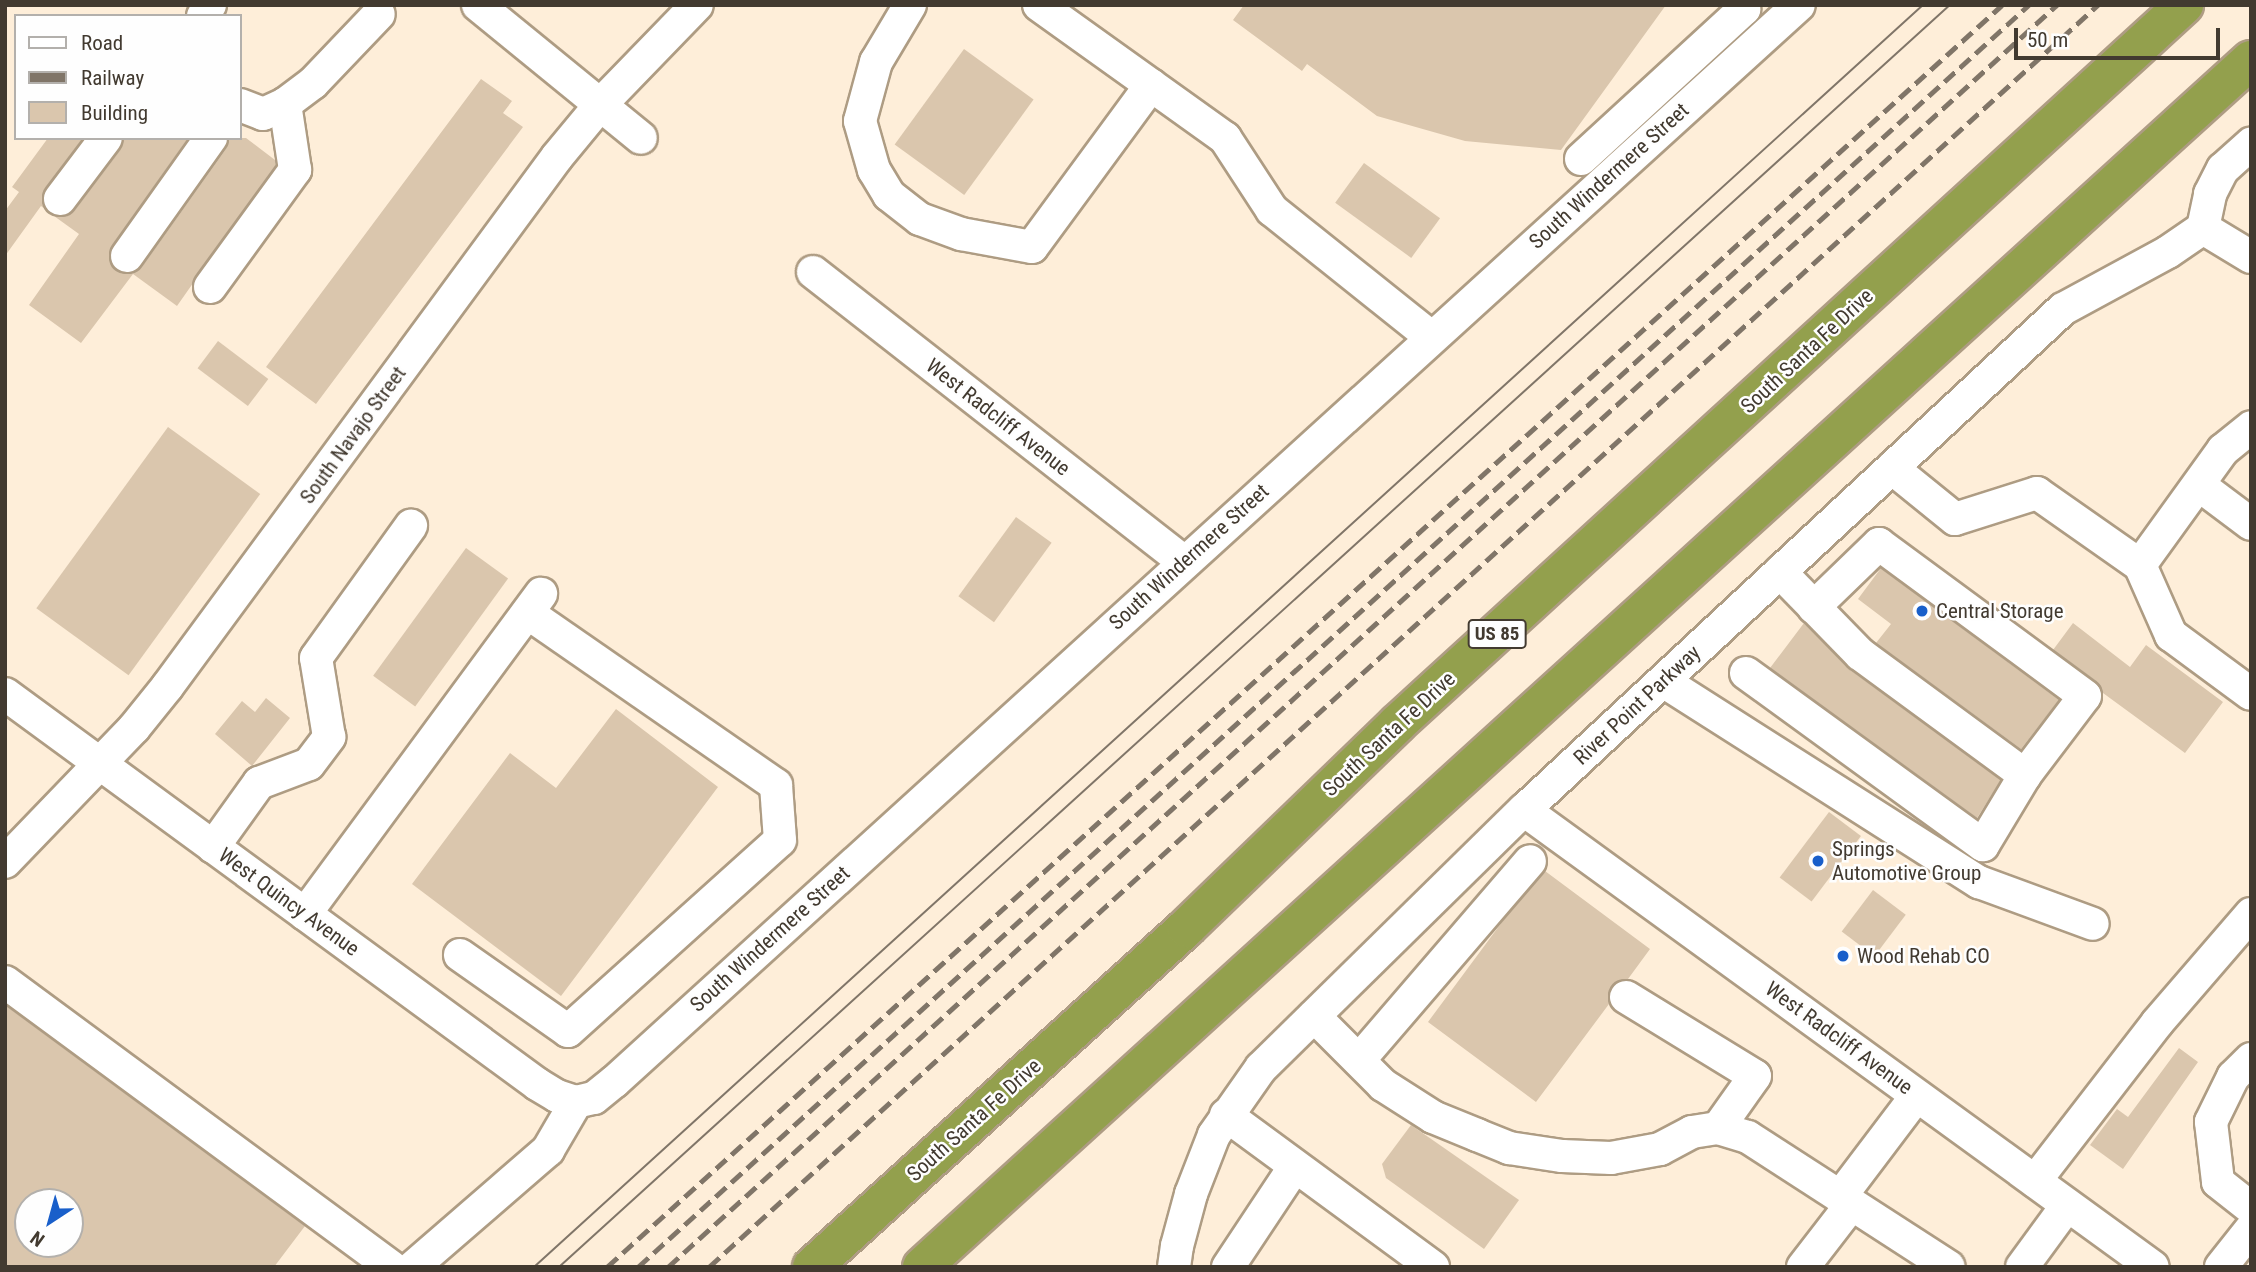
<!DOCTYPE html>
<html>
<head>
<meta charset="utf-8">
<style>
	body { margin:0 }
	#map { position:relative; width:2256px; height:1272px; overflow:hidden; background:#feeed9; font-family:"Roboto Condensed",sans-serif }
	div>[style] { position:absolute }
	.building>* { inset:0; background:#dac6ad; transform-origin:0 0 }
	.roads { filter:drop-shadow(2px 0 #ae9c83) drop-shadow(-2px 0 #ae9c83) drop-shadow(0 2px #ae9c83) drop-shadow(0 -2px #ae9c83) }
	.minor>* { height:32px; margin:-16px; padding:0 16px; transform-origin:16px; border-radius:16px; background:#fff }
	.highway>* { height:38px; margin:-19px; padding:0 19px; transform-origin:19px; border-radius:19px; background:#93a04d }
	.tram>* { height:2px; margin:-1px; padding:0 1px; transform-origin:1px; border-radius:1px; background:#807568 }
	.rail>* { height:5px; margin-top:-2.5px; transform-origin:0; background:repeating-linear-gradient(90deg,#807568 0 14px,transparent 0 21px) }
	.dots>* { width:19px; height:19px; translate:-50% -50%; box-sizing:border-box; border:4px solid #fefefe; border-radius:50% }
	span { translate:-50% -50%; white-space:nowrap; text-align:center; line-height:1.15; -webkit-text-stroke:5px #fefefe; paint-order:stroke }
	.shield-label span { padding:2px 5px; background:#fefefe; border:2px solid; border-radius:5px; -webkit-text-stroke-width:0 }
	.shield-label { font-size:19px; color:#423a30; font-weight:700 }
	.street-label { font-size:21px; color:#423a30 }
	.poi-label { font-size:21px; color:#423a30 }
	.left { translate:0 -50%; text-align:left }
	.frame { position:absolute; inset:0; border:7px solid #423a30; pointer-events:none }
	.legend { position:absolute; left:14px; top:14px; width:228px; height:126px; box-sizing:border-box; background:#fefefe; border:2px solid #b3b0ac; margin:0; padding:9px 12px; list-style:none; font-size:21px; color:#423a30 }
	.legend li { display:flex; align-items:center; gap:14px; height:35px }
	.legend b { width:35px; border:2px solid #b3b0ac }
	.north { position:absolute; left:14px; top:1188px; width:70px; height:70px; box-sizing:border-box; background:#fefefe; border:2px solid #b3b0ac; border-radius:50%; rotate:216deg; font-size:19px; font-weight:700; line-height:28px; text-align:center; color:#423a30 }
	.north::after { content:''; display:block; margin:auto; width:24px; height:32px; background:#195fca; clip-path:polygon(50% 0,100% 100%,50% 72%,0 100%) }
	.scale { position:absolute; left:2014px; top:28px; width:206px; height:32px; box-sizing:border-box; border:4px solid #423a30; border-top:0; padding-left:9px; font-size:21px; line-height:24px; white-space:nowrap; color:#423a30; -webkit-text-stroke:5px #fefefe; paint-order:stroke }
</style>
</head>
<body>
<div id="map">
	<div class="building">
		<i style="clip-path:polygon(1244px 5px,1666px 5px,1561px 150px,1465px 141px,1377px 116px,1307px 64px,1302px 71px,1233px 20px)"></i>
		<i style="left:964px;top:49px;width:86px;height:118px;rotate:36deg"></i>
		<i style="clip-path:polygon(481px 79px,512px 101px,503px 113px,523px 127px,316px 404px,266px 367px)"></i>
		<i style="clip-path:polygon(48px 138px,83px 138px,45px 189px,42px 197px,45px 209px,41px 206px,5px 256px,5px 211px,19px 192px,12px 187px)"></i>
		<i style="clip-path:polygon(124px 138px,188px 138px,112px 246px,109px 255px,111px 264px,125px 274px,134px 273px,142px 267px,226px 149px,229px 138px,246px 138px,275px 160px,276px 165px,177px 306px,133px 274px,81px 343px,29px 305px,79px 234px,54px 216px,67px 216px,75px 210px,121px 149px)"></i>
		<i style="left:1364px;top:163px;width:94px;height:49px;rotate:36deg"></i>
		<i style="left:218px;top:341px;width:63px;height:34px;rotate:37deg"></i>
		<i style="left:168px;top:427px;width:114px;height:224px;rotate:36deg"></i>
		<i style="left:1016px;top:517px;width:44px;height:98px;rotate:36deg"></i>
		<i style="left:466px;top:548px;width:52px;height:158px;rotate:36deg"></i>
		<i style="clip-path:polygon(1881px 568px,2059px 700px,2021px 749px,1876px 643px,1891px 624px,1858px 599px)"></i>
		<i style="clip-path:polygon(1804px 623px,1849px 669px,2001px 780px,1977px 818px,1770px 668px)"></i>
		<i style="clip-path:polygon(2073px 623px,2130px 667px,2146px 645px,2223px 702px,2185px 753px,2103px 693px,2096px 681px,2053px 650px)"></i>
		<i style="clip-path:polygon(266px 698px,290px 718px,252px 766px,215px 734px,242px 701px,255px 712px)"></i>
		<i style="clip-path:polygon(616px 709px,718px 787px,561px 996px,412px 884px,510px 753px,556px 788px)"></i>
		<i style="left:1829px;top:812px;width:40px;height:82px;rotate:37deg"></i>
		<i style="clip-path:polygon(1545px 871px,1650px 949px,1628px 979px,1618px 981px,1611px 987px,1609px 1004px,1536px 1102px,1428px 1022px,1505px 918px)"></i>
		<i style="left:1873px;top:890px;width:41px;height:52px;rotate:37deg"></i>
		<i style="clip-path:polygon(evenodd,5px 1005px,305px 1226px,274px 1267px,5px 1267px,5px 1005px,28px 1202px,70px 1202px,70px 1244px,28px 1244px,28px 1202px)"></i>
		<i style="clip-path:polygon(2179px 1048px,2198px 1062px,2123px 1169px,2090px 1145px,2117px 1109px,2128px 1117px)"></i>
		<i style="clip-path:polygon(1411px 1125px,1519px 1200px,1484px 1249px,1386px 1178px,1382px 1164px)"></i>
	</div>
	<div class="roads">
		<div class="minor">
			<i style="left:478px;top:5px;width:210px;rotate:39.2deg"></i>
			<i style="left:910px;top:5px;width:66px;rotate:120.8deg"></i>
			<i style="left:876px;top:62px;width:61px;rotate:105.2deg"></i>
			<i style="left:860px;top:121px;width:51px;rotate:74.1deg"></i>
			<i style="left:874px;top:170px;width:29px;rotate:59deg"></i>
			<i style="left:889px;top:195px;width:39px;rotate:38deg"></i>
			<i style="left:920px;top:219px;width:44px;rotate:20.1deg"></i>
			<i style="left:961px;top:234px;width:72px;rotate:10.4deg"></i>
			<i style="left:1032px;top:247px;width:201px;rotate:-53.7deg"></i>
			<i style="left:1039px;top:5px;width:229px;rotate:35.6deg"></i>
			<i style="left:1225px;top:138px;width:86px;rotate:56.9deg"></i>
			<i style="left:1272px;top:210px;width:203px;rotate:38.6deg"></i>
			<i style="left:203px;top:16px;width:13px;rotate:-58deg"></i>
			<i style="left:240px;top:105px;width:25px;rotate:21deg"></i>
			<i style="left:263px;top:114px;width:24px;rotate:-24deg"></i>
			<i style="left:285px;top:104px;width:35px;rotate:-37deg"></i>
			<i style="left:313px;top:83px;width:95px;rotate:-46.3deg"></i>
			<i style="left:1581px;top:159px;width:222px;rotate:-42.6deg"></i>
			<i style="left:1744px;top:9px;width:4px;rotate:-104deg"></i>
			<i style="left:60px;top:199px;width:76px;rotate:-53deg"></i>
			<i style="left:2203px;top:228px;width:35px;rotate:-78deg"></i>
			<i style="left:2210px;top:194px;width:28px;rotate:-63deg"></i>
			<i style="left:2223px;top:169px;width:38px;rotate:-42deg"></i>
			<i style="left:2203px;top:228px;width:56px;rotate:31.1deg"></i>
			<i style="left:127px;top:256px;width:145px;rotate:-54.6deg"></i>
			<i style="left:813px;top:272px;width:471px;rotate:38deg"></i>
			<i style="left:210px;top:287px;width:145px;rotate:-54deg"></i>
			<i style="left:295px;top:170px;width:67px;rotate:-98.6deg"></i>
			<i style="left:1892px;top:468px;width:81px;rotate:39deg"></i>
			<i style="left:1955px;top:519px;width:86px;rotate:-17.6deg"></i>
			<i style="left:2037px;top:493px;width:126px;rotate:35deg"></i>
			<i style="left:2140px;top:565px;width:142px;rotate:-54.2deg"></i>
			<i style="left:2223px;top:450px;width:36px;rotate:-39deg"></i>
			<i style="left:2199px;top:485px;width:65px;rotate:36.9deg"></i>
			<i style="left:2140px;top:565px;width:77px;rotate:66.1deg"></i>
			<i style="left:2171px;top:635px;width:99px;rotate:36.4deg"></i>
			<i style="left:1780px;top:572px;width:115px;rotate:45.7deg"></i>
			<i style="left:1860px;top:654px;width:205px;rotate:36.3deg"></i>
			<i style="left:1746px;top:673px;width:293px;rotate:36deg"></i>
			<i style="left:1983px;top:845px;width:82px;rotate:-59deg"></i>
			<i style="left:2025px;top:775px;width:99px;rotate:-52.8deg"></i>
			<i style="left:2085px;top:696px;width:256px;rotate:-143.6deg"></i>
			<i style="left:1879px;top:544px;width:91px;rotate:135.9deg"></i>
			<i style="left:1663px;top:681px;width:375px;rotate:32.5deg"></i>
			<i style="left:1979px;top:882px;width:121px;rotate:20.2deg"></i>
			<i style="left:5px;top:694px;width:660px;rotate:36.24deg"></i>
			<i style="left:537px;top:1084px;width:23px;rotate:31deg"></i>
			<i style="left:557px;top:1096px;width:20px;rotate:18deg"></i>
			<i style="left:1524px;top:810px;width:777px;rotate:36deg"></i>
			<i style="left:213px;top:847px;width:79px;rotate:-54.3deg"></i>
			<i style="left:259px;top:783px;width:53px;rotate:-20.8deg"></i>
			<i style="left:309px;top:764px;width:34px;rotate:-53deg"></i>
			<i style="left:329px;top:737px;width:80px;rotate:-99.3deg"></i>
			<i style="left:316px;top:658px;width:163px;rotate:-54.3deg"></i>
			<i style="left:5px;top:862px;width:186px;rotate:-46.1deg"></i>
			<i style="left:134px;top:728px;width:53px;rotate:-51.2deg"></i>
			<i style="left:167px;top:687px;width:658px;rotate:-53.65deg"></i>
			<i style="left:557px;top:157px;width:67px;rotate:-50.4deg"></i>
			<i style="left:600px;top:105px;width:139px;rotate:-45.9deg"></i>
			<i style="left:305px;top:914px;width:398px;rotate:-53.6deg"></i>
			<i style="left:460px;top:955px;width:132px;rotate:35.1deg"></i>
			<i style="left:568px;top:1031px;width:285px;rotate:-42deg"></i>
			<i style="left:780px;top:840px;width:55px;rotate:-94.2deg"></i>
			<i style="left:776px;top:785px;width:302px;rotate:-145.3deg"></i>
			<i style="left:5px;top:982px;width:480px;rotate:36.4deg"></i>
			<i style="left:1626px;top:997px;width:151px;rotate:31.5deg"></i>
			<i style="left:1755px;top:1076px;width:64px;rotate:125.4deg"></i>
			<i style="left:1314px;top:1016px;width:98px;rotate:45deg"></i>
			<i style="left:1383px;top:1085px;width:59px;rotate:32.6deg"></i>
			<i style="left:1433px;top:1117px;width:48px;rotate:22.2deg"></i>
			<i style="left:1477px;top:1135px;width:35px;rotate:22deg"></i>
			<i style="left:1509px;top:1148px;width:54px;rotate:8.6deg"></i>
			<i style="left:1562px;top:1156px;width:49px;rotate:2.3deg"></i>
			<i style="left:1611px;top:1158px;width:50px;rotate:-10.4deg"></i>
			<i style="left:1660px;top:1149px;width:36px;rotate:-28deg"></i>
			<i style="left:1692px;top:1132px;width:26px;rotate:-9deg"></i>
			<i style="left:1718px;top:1128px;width:31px;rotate:17deg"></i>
			<i style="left:1748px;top:1137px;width:239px;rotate:32.9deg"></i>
			<i style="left:2251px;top:1059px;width:25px;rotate:135deg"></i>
			<i style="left:2233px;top:1077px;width:50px;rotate:116.1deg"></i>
			<i style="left:2211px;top:1122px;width:60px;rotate:83.3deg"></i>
			<i style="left:2218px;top:1182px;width:42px;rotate:38.2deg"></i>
			<i style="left:1359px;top:1060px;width:262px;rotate:-49.3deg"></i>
			<i style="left:576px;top:1102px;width:18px;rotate:-13deg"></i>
			<i style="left:594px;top:1098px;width:26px;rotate:-39deg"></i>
			<i style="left:614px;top:1082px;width:1601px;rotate:-42.27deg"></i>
			<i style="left:1226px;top:1115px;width:257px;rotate:36.3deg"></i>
			<i style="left:2035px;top:1181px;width:200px;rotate:-52.3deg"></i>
			<i style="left:2157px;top:1023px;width:144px;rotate:-49.2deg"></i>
			<i style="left:1840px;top:1197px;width:113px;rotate:-52.9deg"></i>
			<i style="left:413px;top:1267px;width:179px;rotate:-40.9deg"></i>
			<i style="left:548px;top:1150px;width:56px;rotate:-59.7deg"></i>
			<i style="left:1174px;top:1267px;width:21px;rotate:-82deg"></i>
			<i style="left:1177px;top:1246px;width:54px;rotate:-74.9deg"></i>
			<i style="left:1191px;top:1194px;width:63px;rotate:-68.7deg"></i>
			<i style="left:1214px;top:1135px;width:82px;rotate:-55deg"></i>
			<i style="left:1261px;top:1068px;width:368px;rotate:-44.5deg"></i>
			<i style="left:1524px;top:810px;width:736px;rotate:-42.91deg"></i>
			<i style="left:2063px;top:309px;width:119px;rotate:-28.5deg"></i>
			<i style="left:2168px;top:252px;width:42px;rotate:-34.4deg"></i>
			<i style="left:1228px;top:1267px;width:121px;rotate:-56.4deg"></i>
			<i style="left:1803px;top:1267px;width:78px;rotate:-52.3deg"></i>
			<i style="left:2022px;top:1267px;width:64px;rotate:-53.8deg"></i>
			<i style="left:2221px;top:1267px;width:48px;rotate:-51.7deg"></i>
		</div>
		<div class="highway">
			<i style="left:812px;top:1267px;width:505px;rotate:-42.19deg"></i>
			<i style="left:1186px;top:928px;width:293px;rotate:-44deg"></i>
			<i style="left:1397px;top:724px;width:1066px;rotate:-42.41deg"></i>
			<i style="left:922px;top:1267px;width:1795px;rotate:-42.25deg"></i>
		</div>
	</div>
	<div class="tram">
		<i style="left:534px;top:1267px;width:1877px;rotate:-42.26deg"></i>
		<i style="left:559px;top:1267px;width:1878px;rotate:-42.22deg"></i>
	</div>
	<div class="rail">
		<i style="left:607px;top:1267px;width:1881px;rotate:-42.13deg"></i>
		<i style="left:638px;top:1267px;width:1878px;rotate:-42.22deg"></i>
		<i style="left:668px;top:1267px;width:1877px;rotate:-42.26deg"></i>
		<i style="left:709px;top:1267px;width:1877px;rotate:-42.26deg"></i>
	</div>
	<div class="dots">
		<i style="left:1922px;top:611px;background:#195fca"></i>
		<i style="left:1818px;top:861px;background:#195fca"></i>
		<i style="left:1843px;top:956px;background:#195fca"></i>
	</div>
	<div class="shield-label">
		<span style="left:1497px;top:634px">US 85</span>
	</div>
	<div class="street-label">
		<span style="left:1609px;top:176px;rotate:-42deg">South Windermere Street</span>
		<span style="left:1807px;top:351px;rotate:-43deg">South Santa Fe Drive</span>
		<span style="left:998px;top:417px;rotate:38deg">West Radcliff Avenue</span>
		<span style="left:353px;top:435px;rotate:-54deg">South Navajo Street</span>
		<span style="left:1189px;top:557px;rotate:-42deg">South Windermere Street</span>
		<span style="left:1637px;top:705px;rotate:-43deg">River Point Parkway</span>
		<span style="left:1389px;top:734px;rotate:-43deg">South Santa Fe Drive</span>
		<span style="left:289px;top:902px;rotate:36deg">West Quincy Avenue</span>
		<span style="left:770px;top:939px;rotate:-42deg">South Windermere Street</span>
		<span style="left:1839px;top:1038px;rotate:36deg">West Radcliff Avenue</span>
		<span style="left:974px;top:1120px;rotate:-42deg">South Santa Fe Drive</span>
	</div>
	<div class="poi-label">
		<span class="left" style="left:1936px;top:611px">Central Storage</span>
		<span class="left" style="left:1832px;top:861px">Springs<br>Automotive Group</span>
		<span class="left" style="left:1857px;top:956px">Wood Rehab CO</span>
	</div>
	<div class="frame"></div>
	<ul class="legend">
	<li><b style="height:9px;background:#fff"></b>Road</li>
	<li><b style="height:9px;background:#807568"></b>Railway</li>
	<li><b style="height:19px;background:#dac6ad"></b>Building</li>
	</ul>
	<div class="north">N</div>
	<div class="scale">50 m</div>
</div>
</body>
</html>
